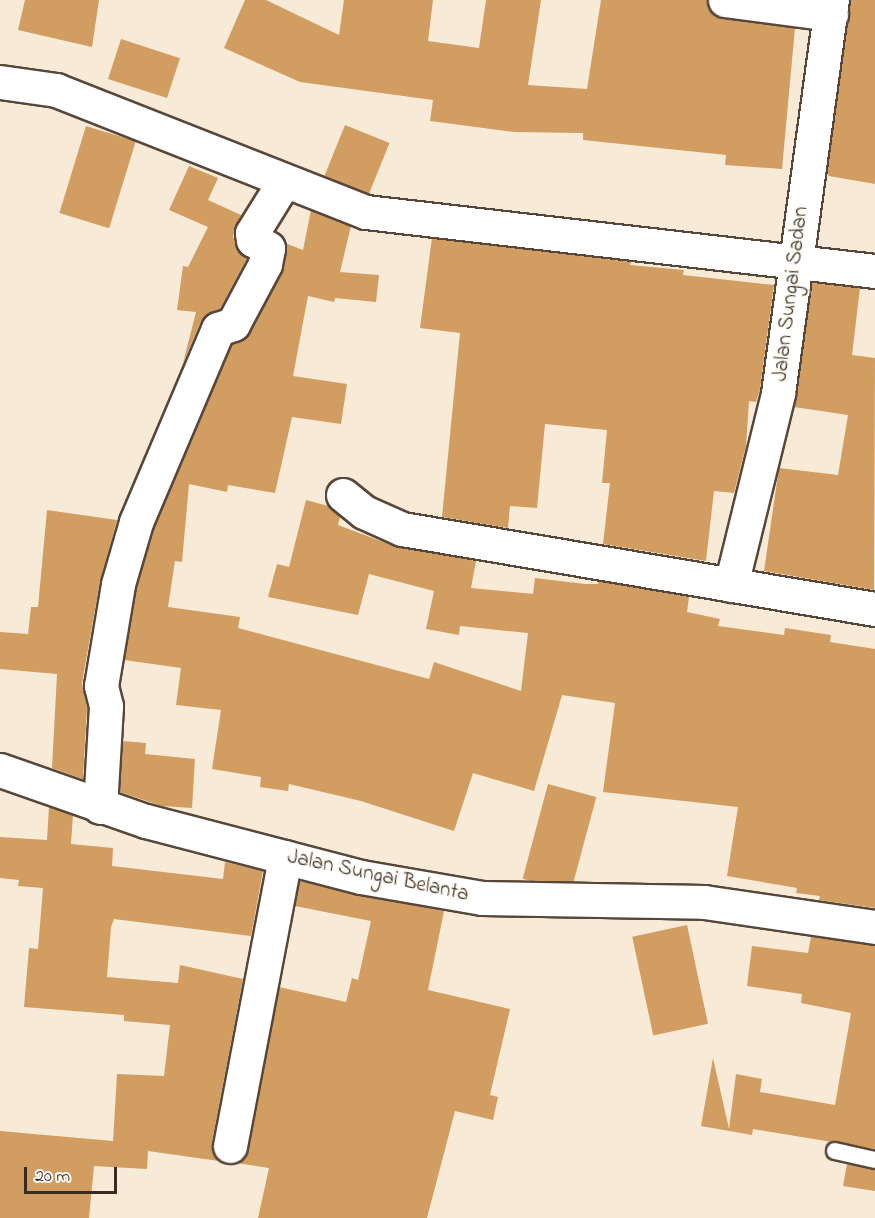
<!DOCTYPE html>
<html>
<head>
<meta charset="utf-8">
<style>
	body { margin:0 }
	#map { position:relative; width:875px; height:1218px; overflow:hidden; background:#f7ebd8; font-family:"Indie Flower",sans-serif }
	div>[style] { position:absolute }
	.building>* { inset:0; background:#d19d61; transform-origin:0 0 }
	.roads { filter:drop-shadow(2px 0 #57473a) drop-shadow(-2px 0 #57473a) drop-shadow(0 2px #57473a) drop-shadow(0 -2px #57473a) }
	.lane>* { height:16px; margin:-8px; padding:0 8px; transform-origin:8px; border-radius:8px; background:#fff }
	.street>* { height:33px; margin:-16.5px; padding:0 16.5px; transform-origin:16.5px; border-radius:16.5px; background:#fff }
	span { translate:-50% -50%; white-space:nowrap; text-align:center; line-height:1.15; -webkit-text-stroke:4.5px #fdfcf7; paint-order:stroke }
	.street-label { font-size:21px; color:#3b2a1e }
	.scale { position:absolute; left:24px; top:1167px; width:93px; height:27px; box-sizing:border-box; border:3px solid #3b2a1e; border-top:0; padding-left:8px; font-size:18px; line-height:21px; white-space:nowrap; color:#3b2a1e; -webkit-text-stroke:4px #fdfcf7; paint-order:stroke }
</style>
</head>
<body>
<div id="map">
	<div class="building">
		<i style="clip-path:polygon(25px 0,99px 0,92px 47px,18px 30px)"></i>
		<i style="clip-path:polygon(245px 0,266px 0,339px 35px,344px 0,433px 0,428px 41px,479px 48px,486px 0,541px 0,528px 85px,587px 89px,601px 0,707px 0,713px 14px,722px 18px,795px 28px,782px 169px,725px 165px,726px 155px,583px 140px,583px 133px,514px 132px,430px 121px,433px 100px,300px 82px,224px 48px)"></i>
		<i style="clip-path:polygon(850px 0,875px 0,875px 184px,829px 176px,827px 173px)"></i>
		<i style="left:121px;top:39px;width:62px;height:42px;rotate:18deg"></i>
		<i style="left:345px;top:125px;width:48px;height:55px;rotate:22deg"></i>
		<i style="left:86px;top:126px;width:52px;height:91px;rotate:17deg"></i>
		<i style="clip-path:polygon(189px 166px,218px 178px,208px 200px,241px 215px,233px 236px,237px 250px,247px 258px,220px 309px,201px 321px,183px 363px,196px 312px,177px 310px,183px 266px,188px 267px,208px 227px,169px 210px)"></i>
		<i style="clip-path:polygon(311px 210px,351px 226px,340px 272px,379px 275px,376px 302px,335px 298px,334px 302px,308px 296px,293px 376px,347px 384px,341px 424px,292px 417px,275px 493px,228px 485px,227px 492px,189px 484px,182px 562px,175px 561px,168px 607px,240px 617px,238px 628px,429px 679px,434px 662px,521px 691px,528px 633px,460px 626px,459px 635px,426px 629px,434px 591px,369px 574px,358px 615px,268px 597px,277px 564px,289px 567px,306px 500px,328px 506px,340px 517px,338px 525px,394px 546px,476px 561px,471px 588px,533px 594px,535px 578px,585px 584px,598px 584px,599px 581px,689px 597px,687px 612px,720px 619px,718px 626px,784px 635px,785px 628px,831px 635px,830px 642px,875px 649px,875px 908px,819px 900px,820px 896px,796px 893px,797px 888px,727px 876px,738px 807px,603px 792px,615px 703px,562px 695px,534px 791px,473px 773px,454px 831px,361px 801px,289px 784px,288px 791px,260px 787px,261px 777px,212px 769px,221px 710px,176px 705px,181px 668px,124px 660px,136px 588px,154px 528px,232px 344px,250px 333px,282px 273px,285px 243px,303px 250px)"></i>
		<i style="clip-path:polygon(432px 238px,631px 262px,630px 265px,684px 270px,683px 275px,774px 285px,760px 389px,756px 402px,749px 401px,746px 446px,734px 493px,714px 491px,706px 561px,603px 544px,610px 483px,602px 483px,607px 430px,545px 424px,537px 508px,510px 506px,508px 528px,442px 517px,460px 333px,420px 328px)"></i>
		<i style="clip-path:polygon(812px 283px,860px 288px,852px 355px,875px 358px,874px 590px,764px 571px,779px 468px,838px 475px,848px 415px,794px 407px)"></i>
		<i style="clip-path:polygon(47px 510px,117px 520px,100px 581px,82px 683px,87px 708px,83px 779px,52px 768px,57px 674px,0 669px,0 632px,28px 634px,31px 607px,38px 607px)"></i>
		<i style="clip-path:polygon(123px 741px,146px 743px,145px 754px,195px 759px,192px 808px,162px 806px,120px 792px)"></i>
		<i style="left:548px;top:784px;width:50px;height:98px;rotate:15deg"></i>
		<i style="clip-path:polygon(49px 807px,73px 815px,71px 844px,113px 848px,112px 866px,223px 879px,225px 862px,263px 871px,251px 936px,114px 919px,111px 927px,107px 977px,178px 983px,180px 965px,243px 979px,212px 1142px,219px 1161px,148px 1151px,147px 1169px,94px 1166px,89px 1218px,0 1218px,0 1131px,113px 1141px,117px 1074px,164px 1076px,170px 1025px,124px 1021px,124px 1015px,24px 1007px,29px 948px,38px 949px,43px 888px,18px 886px,19px 880px,0 878px,0 837px,47px 840px)"></i>
		<i style="clip-path:polygon(300px 881px,444px 911px,428px 990px,510px 1009px,490px 1095px,498px 1097px,493px 1120px,455px 1111px,427px 1218px,258px 1218px,269px 1168px,237px 1163px,248px 1150px,279px 987px,346px 1002px,352px 978px,358px 980px,371px 921px,295px 906px)"></i>
		<i style="left:687px;top:925px;width:101px;height:56px;rotate:78deg"></i>
		<i style="clip-path:polygon(811px 937px,875px 945px,875px 1149px,753px 1129px,752px 1135px,701px 1126px,713px 1058px,729px 1129px,736px 1074px,762px 1079px,760px 1092px,835px 1105px,851px 1013px,801px 1003px,802px 994px,747px 986px,752px 946px,808px 953px)"></i>
		<i style="clip-path:polygon(847px 1164px,875px 1170px,875px 1191px,843px 1186px)"></i>
	</div>
	<div class="roads">
		<div class="lane">
			<i style="left:835px;top:1151px;width:41px;rotate:12.7deg"></i>
		</div>
		<div class="street">
			<i style="left:725px;top:0;width:107px;rotate:7.5deg"></i>
			<i style="left:0;top:82px;width:57px;rotate:8.1deg"></i>
			<i style="left:56px;top:90px;width:333px;rotate:21.5deg"></i>
			<i style="left:366px;top:212px;width:512px;rotate:6.61deg"></i>
			<i style="left:343px;top:495px;width:27px;rotate:39deg"></i>
			<i style="left:364px;top:512px;width:42px;rotate:24.1deg"></i>
			<i style="left:402px;top:529px;width:480px;rotate:9.6deg"></i>
			<i style="left:731px;top:585px;width:198px;rotate:-76.2deg"></i>
			<i style="left:778px;top:393px;width:397px;rotate:-82.2deg"></i>
			<i style="left:0;top:770px;width:155px;rotate:19.3deg"></i>
			<i style="left:146px;top:821px;width:222px;rotate:14.6deg"></i>
			<i style="left:361px;top:877px;width:123px;rotate:9.8deg"></i>
			<i style="left:482px;top:898px;width:222px;rotate:1deg"></i>
			<i style="left:704px;top:902px;width:173px;rotate:8.3deg"></i>
			<i style="left:100px;top:807px;width:101px;rotate:-86.6deg"></i>
			<i style="left:106px;top:706px;width:21px;rotate:-104deg"></i>
			<i style="left:101px;top:686px;width:103px;rotate:-80.5deg"></i>
			<i style="left:118px;top:584px;width:65px;rotate:-73.8deg"></i>
			<i style="left:136px;top:522px;width:210px;rotate:-67deg"></i>
			<i style="left:218px;top:329px;width:16px;rotate:-18deg"></i>
			<i style="left:233px;top:324px;width:68px;rotate:-61.9deg"></i>
			<i style="left:265px;top:264px;width:16px;rotate:-79deg"></i>
			<i style="left:268px;top:248px;width:17px;rotate:-152deg"></i>
			<i style="left:253px;top:240px;width:7px;rotate:-98deg"></i>
			<i style="left:252px;top:233px;width:59px;rotate:-58.2deg"></i>
			<i style="left:230px;top:1146px;width:294px;rotate:-79.2deg"></i>
		</div>
	</div>
	<div class="street-label">
		<span style="left:791px;top:294px;rotate:-83deg">Jalan Sungai Sadan</span>
		<span style="left:378px;top:876px;rotate:12deg">Jalan Sungai Belanta</span>
	</div>
	<div class="scale">20 m</div>
</div>
</body>
</html>
